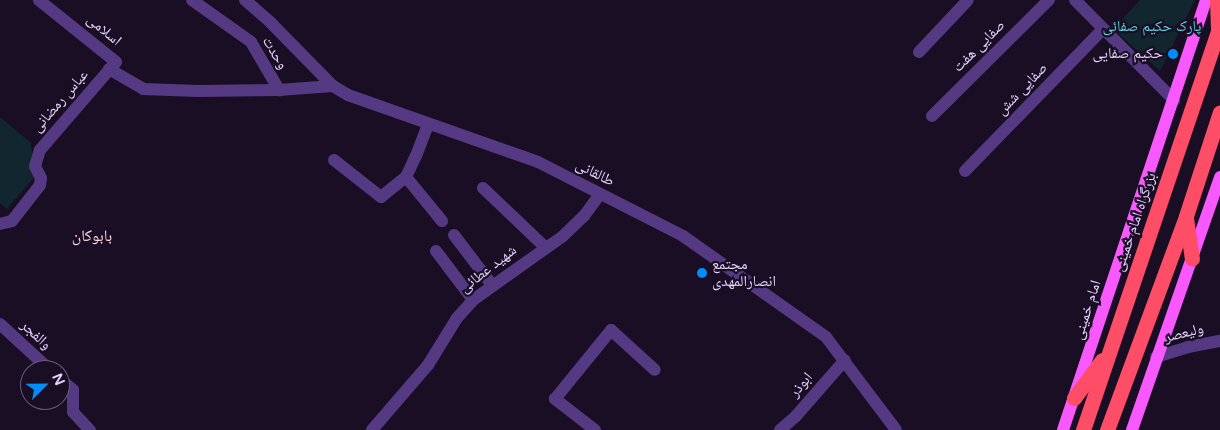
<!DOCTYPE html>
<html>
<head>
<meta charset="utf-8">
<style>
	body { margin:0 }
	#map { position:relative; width:1220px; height:430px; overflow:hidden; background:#1a0e24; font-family:"Varela Round","Noto Naskh Arabic",sans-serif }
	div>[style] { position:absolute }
	.green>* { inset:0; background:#11262e }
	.minor>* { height:12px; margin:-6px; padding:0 6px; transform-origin:6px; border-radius:6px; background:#553a83 }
	.major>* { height:12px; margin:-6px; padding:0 6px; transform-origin:6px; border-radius:6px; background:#f859fe }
	.highway>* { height:15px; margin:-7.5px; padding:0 7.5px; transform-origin:7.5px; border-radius:7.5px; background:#fe4d66 }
	.dots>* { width:14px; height:14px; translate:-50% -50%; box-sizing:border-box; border:2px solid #1a0e24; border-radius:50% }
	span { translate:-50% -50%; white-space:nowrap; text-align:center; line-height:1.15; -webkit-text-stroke:4.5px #1a0e24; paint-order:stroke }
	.park-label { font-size:15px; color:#5ed4df }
	.street-label { font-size:15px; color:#e6d2ff }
	.poi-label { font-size:15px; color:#e6d2ff }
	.right { translate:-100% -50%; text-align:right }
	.left { translate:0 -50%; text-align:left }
	.neighbourhood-label { font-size:16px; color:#ffd4e1 }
	.north { position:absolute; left:20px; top:360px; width:50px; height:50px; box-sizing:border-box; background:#1a0e24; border:1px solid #6c5c7c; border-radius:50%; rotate:67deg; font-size:14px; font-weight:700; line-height:20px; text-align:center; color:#e6d2ff }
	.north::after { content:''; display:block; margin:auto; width:18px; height:22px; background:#018efc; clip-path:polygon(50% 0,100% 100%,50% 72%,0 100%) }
</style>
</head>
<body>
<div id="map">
	<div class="green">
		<i style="clip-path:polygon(1140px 0,1195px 0,1160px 71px,1113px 29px)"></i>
		<i style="clip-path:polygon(0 117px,30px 142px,37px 174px,7px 209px,0 203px)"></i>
	</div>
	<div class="minor">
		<i style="left:192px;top:0;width:72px;rotate:35.4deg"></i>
		<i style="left:251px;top:42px;width:56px;rotate:59.7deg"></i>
		<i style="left:245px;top:0;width:35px;rotate:41deg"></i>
		<i style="left:271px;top:23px;width:88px;rotate:45.5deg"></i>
		<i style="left:333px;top:86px;width:17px;rotate:31deg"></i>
		<i style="left:348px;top:95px;width:201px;rotate:19.4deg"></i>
		<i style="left:538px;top:162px;width:163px;rotate:27deg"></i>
		<i style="left:683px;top:236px;width:175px;rotate:35.2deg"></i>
		<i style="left:826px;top:337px;width:116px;rotate:53deg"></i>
		<i style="left:1075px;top:0;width:141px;rotate:45.3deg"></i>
		<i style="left:919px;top:52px;width:71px;rotate:-46.7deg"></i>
		<i style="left:109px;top:69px;width:39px;rotate:30deg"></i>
		<i style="left:143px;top:89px;width:55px;rotate:2.1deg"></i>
		<i style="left:198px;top:91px;width:81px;rotate:-0.7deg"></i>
		<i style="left:279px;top:90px;width:54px;rotate:-4.2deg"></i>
		<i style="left:932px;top:116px;width:165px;rotate:-44.8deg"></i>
		<i style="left:334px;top:160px;width:60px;rotate:38.2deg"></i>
		<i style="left:381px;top:197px;width:32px;rotate:-39deg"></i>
		<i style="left:406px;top:177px;width:23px;rotate:-65deg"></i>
		<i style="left:416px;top:156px;width:34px;rotate:-69deg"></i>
		<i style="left:965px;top:171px;width:198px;rotate:-45.8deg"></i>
		<i style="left:406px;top:177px;width:57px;rotate:50.7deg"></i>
		<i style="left:483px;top:188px;width:86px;rotate:43.6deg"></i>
		<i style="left:0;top:224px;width:12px;rotate:-14deg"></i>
		<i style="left:12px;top:221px;width:46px;rotate:-52.1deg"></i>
		<i style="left:40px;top:185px;width:7px;rotate:-82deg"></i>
		<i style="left:41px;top:178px;width:13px;rotate:-117deg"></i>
		<i style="left:35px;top:166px;width:17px;rotate:-73deg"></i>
		<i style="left:40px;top:150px;width:116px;rotate:-49.2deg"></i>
		<i style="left:116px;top:62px;width:99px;rotate:-141.2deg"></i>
		<i style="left:454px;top:235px;width:63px;rotate:52.8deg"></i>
		<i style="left:436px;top:251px;width:61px;rotate:52.9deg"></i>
		<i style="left:0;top:324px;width:68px;rotate:42.6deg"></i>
		<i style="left:1156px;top:357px;width:34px;rotate:-17deg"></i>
		<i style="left:1188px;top:347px;width:33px;rotate:-11deg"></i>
		<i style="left:60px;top:379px;width:17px;rotate:40deg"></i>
		<i style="left:73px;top:390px;width:22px;rotate:90deg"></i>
		<i style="left:73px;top:412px;width:25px;rotate:47deg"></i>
		<i style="left:372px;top:430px;width:86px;rotate:-49.3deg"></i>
		<i style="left:428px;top:365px;width:55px;rotate:-58.3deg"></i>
		<i style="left:457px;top:318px;width:24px;rotate:-48deg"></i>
		<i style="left:473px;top:300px;width:110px;rotate:-35.4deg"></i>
		<i style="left:563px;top:236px;width:29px;rotate:-44deg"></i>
		<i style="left:584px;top:216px;width:27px;rotate:-54deg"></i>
		<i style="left:595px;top:430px;width:51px;rotate:-142.2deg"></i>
		<i style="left:555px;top:399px;width:89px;rotate:-50.9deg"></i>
		<i style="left:611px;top:330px;width:59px;rotate:42.3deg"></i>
		<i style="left:780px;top:430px;width:21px;rotate:-41deg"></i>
		<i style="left:796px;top:416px;width:74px;rotate:-48.8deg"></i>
	</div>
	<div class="major">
		<i style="left:1063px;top:430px;width:453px;rotate:-71.6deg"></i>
		<i style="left:1132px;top:430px;width:268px;rotate:-70.8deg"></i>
	</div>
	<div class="highway">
		<i style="left:1217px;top:0;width:31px;rotate:88deg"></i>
		<i style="left:1186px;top:218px;width:41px;rotate:81.7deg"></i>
		<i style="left:1074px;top:398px;width:47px;rotate:-53.6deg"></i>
		<i style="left:1083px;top:430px;width:428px;rotate:-71.3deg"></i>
		<i style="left:1107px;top:430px;width:228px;rotate:-69.7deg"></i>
		<i style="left:1186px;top:216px;width:109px;rotate:-71.9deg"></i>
	</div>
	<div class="dots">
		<i style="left:1173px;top:54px;background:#018efc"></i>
		<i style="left:702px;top:273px;background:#018efc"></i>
	</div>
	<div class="park-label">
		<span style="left:1152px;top:27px">پارک حکیم صفائی</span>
	</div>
	<div class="street-label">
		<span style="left:104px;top:30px;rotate:40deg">اسلامی</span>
		<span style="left:979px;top:46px;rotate:-45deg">صفایی هفت</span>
		<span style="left:275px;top:53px;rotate:59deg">وحدت</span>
		<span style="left:1022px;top:89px;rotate:-46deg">صفایی شش</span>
		<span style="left:60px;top:101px;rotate:-49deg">عباس رمضانی</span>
		<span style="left:595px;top:173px;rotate:27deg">طالقانی</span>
		<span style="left:1135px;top:222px;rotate:-71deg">بزرگراه امام خمینی</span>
		<span style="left:488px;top:269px;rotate:-38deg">شهید عطائی</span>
		<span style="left:1087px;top:310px;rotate:-72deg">امام خمینی</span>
		<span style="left:1184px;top:333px;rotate:-14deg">ولیعصر</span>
		<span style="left:36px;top:335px;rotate:43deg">والفجر</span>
		<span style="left:801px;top:385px;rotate:-50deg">ابوذر</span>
	</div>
	<div class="poi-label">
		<span class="right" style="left:1163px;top:54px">حکیم صفایی</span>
		<span class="left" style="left:712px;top:273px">مجتمع<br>انصارالمهدی</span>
	</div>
	<div class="neighbourhood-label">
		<span style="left:92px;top:236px">بابوکان</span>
	</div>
	<div class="north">N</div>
</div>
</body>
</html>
